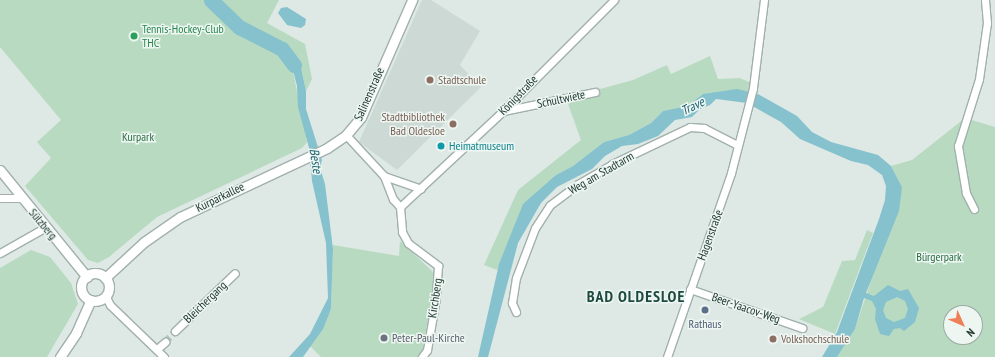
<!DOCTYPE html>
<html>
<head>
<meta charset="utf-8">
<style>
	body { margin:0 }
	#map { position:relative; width:995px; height:357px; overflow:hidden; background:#dee9e5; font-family:"PT Sans Narrow",sans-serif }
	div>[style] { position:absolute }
	.built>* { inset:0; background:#ccd9d4 }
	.green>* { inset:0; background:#b7dac1 }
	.water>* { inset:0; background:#86c1ce }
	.river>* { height:15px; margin:-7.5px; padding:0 7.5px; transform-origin:7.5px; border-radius:7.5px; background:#86c1ce }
	.minor-tunnel>* { height:7px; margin-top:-3.5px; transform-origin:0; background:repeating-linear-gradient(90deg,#b8c6c1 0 7px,transparent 0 10.5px) }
	.roads { filter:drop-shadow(1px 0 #a1b0ac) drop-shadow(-1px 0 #a1b0ac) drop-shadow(0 1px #a1b0ac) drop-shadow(0 -1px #a1b0ac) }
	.minor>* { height:7px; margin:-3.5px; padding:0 3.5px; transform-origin:3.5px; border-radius:3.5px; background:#fff }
	.tertiary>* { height:9px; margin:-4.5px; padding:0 4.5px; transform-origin:4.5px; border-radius:4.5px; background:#fff }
	.tertiary>.ring { margin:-4.5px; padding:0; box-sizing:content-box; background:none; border:9px solid #fff; border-radius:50% }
	.dots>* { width:11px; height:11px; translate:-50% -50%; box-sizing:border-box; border:2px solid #eef6f2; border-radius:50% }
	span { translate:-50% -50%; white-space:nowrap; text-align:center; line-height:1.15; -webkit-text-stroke:3px #eef6f2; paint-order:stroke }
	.leisure-label { font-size:12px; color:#27864d }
	.left { translate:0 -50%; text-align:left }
	.education-label { font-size:12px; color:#785e54 }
	.right { translate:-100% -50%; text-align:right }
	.street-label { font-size:12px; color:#203832 }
	.park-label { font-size:12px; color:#2b6e47 }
	.culture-label { font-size:12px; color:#0d838f }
	.service-label { font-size:12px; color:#4e5e75 }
	.worship-label { font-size:12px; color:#5b616d }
	.water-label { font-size:13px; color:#1c6272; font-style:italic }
	.district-label { font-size:16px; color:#1d4a40; font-weight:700; letter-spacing:1px }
	.north { position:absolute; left:943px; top:305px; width:40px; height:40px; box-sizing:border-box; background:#eef6f2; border:1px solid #9caaa5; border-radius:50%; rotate:135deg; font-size:11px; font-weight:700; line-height:16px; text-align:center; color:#203832 }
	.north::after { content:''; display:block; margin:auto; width:14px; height:18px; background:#ee8057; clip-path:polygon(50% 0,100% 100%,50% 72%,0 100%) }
</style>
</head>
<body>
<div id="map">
	<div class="built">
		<i style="clip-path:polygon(422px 0,431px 0,480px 31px,460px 65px,481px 87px,397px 170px,359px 142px)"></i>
	</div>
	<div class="green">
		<i style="clip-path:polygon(0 0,279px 0,267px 23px,305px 44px,312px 79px,306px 91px,301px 68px,290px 49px,282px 50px,292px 66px,307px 142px,302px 148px,157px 217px,109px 257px,98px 263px,88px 260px,25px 186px,51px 158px,37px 142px,61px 120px,0 47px)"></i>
		<i style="clip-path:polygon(710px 56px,718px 79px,740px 78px,751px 83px,750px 92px,703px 94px,687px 106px,663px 111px,651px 123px,629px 135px,604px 142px,573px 166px,556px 175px,497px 270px,484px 265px,518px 190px,581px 140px,567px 101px,594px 96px,600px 89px,633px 80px,667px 65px,671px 74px)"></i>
		<i style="clip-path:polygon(evenodd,965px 118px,995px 127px,995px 357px,837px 357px,855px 329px,902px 187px,891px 166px,912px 160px,965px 118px,951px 313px,975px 313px,975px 337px,951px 337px,951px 313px)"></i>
		<i style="clip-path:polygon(867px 230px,873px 233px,835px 334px,799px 319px,823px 307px,842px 261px,855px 260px)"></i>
		<i style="clip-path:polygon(400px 241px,432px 271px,435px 277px,423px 349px,417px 357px,321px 357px,307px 343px,331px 310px,333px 245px,399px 256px)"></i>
		<i style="clip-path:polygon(31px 250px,50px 257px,71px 283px,78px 304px,47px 357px,0 357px,0 268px)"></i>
	</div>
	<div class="water">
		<i style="clip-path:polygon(287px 7px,306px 19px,305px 25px,301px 28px,287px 25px,278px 13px,281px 8px)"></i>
		<i style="clip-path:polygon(282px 49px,290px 49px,301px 68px,306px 91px,306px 109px,322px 160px,320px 168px,325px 184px,333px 249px,331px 309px,323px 329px,303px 357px,289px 357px,310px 334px,328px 298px,326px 243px,312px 181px,309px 148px,298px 107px,297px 86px,292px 66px)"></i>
		<i style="clip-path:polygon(evenodd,737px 89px,758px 94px,797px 116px,812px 132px,831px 142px,878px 155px,891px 166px,902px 187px,899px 211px,866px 293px,874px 296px,888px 285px,900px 291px,908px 289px,919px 308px,915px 322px,904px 331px,900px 328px,894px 329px,889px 336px,880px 334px,875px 319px,876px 309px,872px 301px,864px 298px,855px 329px,837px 357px,822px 357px,837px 332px,879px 219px,885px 200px,886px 186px,882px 175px,868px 165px,851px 161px,800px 139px,781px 122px,747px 103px,716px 99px,710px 105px,700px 109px,692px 117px,675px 120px,658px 136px,638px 144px,622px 146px,605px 156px,592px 169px,557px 187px,541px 203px,518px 243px,488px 357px,478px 357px,499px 264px,523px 204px,556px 175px,573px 166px,604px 142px,629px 135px,651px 123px,663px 111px,687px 106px,703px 94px,737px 89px,897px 297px,905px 301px,908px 309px,905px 318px,894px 322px,886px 318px,883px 310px,886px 302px,897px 297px)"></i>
	</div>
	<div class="river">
		<i style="left:211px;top:0;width:39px;rotate:44deg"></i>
		<i style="left:239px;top:27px;width:48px;rotate:27.1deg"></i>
		<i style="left:282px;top:49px;width:20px;rotate:53deg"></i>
	</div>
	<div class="minor-tunnel">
		<i style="left:165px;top:342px;width:15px;rotate:-48deg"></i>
	</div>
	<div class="roads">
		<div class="minor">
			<i style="left:503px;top:111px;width:94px;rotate:-11.7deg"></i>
			<i style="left:346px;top:135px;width:56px;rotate:47.2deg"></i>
			<i style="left:384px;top:176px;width:25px;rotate:69deg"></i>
			<i style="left:393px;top:199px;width:11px;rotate:49deg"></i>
			<i style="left:400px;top:207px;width:25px;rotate:85deg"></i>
			<i style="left:402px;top:232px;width:13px;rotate:61deg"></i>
			<i style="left:408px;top:243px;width:38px;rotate:37deg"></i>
			<i style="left:438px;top:266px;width:32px;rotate:94deg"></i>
			<i style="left:436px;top:298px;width:53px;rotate:99.8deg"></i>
			<i style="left:427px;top:350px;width:9px;rotate:126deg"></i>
			<i style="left:384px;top:176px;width:39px;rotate:19deg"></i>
			<i style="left:0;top:198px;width:22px"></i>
			<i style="left:400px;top:207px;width:141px;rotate:-43deg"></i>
			<i style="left:503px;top:111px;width:157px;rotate:-45deg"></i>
			<i style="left:974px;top:209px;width:18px;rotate:-117deg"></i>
			<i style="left:966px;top:193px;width:48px;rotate:-99.7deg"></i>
			<i style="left:958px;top:146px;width:70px;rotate:-72.6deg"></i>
			<i style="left:979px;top:79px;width:57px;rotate:-81.9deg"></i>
			<i style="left:987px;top:23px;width:23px;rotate:-95deg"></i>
			<i style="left:0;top:253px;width:53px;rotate:-29.5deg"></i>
			<i style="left:690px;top:289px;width:119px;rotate:19.2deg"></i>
			<i style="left:106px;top:297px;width:9px;rotate:63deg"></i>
			<i style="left:110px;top:305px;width:75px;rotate:43.9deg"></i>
			<i style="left:516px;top:312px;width:10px;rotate:-114deg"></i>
			<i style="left:512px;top:303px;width:25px;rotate:-81deg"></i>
			<i style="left:516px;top:278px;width:53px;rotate:-69.2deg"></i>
			<i style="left:535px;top:228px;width:27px;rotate:-57deg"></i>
			<i style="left:550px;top:205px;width:35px;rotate:-37deg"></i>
			<i style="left:578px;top:184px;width:39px;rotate:-30deg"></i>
			<i style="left:612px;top:164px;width:86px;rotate:-25.4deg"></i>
			<i style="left:690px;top:127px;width:14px;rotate:4deg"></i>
			<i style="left:704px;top:128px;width:38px;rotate:27deg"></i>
			<i style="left:175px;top:331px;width:83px;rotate:-44deg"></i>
			<i style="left:157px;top:349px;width:11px;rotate:-41deg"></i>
			<i style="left:667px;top:357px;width:195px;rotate:-70.8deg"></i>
			<i style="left:731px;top:173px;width:88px;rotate:-75.5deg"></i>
			<i style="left:753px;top:88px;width:89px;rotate:-82.9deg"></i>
		</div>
		<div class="tertiary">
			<i style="left:0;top:170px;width:138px;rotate:50.9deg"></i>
			<i class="ring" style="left:81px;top:273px;width:19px;height:19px"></i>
			<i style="left:105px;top:278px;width:53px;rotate:-42.7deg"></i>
			<i style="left:144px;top:242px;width:44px;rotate:-34.8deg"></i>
			<i style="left:180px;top:217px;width:162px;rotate:-25.1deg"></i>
			<i style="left:327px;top:148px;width:23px;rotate:-34deg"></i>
			<i style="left:346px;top:135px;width:23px;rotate:-50deg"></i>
			<i style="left:361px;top:117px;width:128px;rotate:-66.4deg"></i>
			<i style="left:60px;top:357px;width:29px;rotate:-56deg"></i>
			<i style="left:76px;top:333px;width:36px;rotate:-66deg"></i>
		</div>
	</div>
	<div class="dots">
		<i style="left:134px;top:36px;background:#2e9e5b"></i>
		<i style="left:430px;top:80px;background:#8d6e63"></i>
		<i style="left:453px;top:124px;background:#8d6e63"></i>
		<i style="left:441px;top:146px;background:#0f9aa8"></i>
		<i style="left:705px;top:310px;background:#5c6f8a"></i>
		<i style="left:384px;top:338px;background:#6b7280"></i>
		<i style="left:773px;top:339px;background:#8d6e63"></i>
	</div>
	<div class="leisure-label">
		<span class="left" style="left:142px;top:36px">Tennis-Hockey-Club<br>THC</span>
	</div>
	<div class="education-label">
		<span class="left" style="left:438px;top:80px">Stadtschule</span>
		<span class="right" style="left:445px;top:124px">Stadtbibliothek<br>Bad Oldesloe</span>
		<span class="left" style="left:781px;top:339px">Volkshochschule</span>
	</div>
	<div class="street-label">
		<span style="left:369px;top:94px;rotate:-66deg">Salinenstraße</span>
		<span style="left:518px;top:95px;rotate:-46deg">Königstraße</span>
		<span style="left:561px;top:99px;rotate:-12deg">Schultwiete</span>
		<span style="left:601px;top:173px;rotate:-30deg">Weg am Stadtarm</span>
		<span style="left:220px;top:197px;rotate:-26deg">Kurparkallee</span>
		<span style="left:43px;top:224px;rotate:50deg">Sülzberg</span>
		<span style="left:710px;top:235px;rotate:-70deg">Hagenstraße</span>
		<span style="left:435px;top:298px;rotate:-81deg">Kirchberg</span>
		<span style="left:205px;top:302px;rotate:-44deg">Bleichergang</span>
		<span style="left:746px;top:308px;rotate:19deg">Beer-Yaacov-Weg</span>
	</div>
	<div class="park-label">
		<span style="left:138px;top:137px">Kurpark</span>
		<span style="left:939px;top:257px">Bürgerpark</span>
	</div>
	<div class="culture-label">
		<span class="left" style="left:449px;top:146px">Heimatmuseum</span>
	</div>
	<div class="service-label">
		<span style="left:705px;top:324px">Rathaus</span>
	</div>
	<div class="worship-label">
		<span class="left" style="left:392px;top:338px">Peter-Paul-Kirche</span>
	</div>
	<div class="water-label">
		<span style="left:693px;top:107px;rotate:-26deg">Trave</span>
		<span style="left:315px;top:161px;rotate:81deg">Beste</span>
	</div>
	<div class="district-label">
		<span style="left:636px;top:296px">BAD OLDESLOE</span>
	</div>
	<div class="north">N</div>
</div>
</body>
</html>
